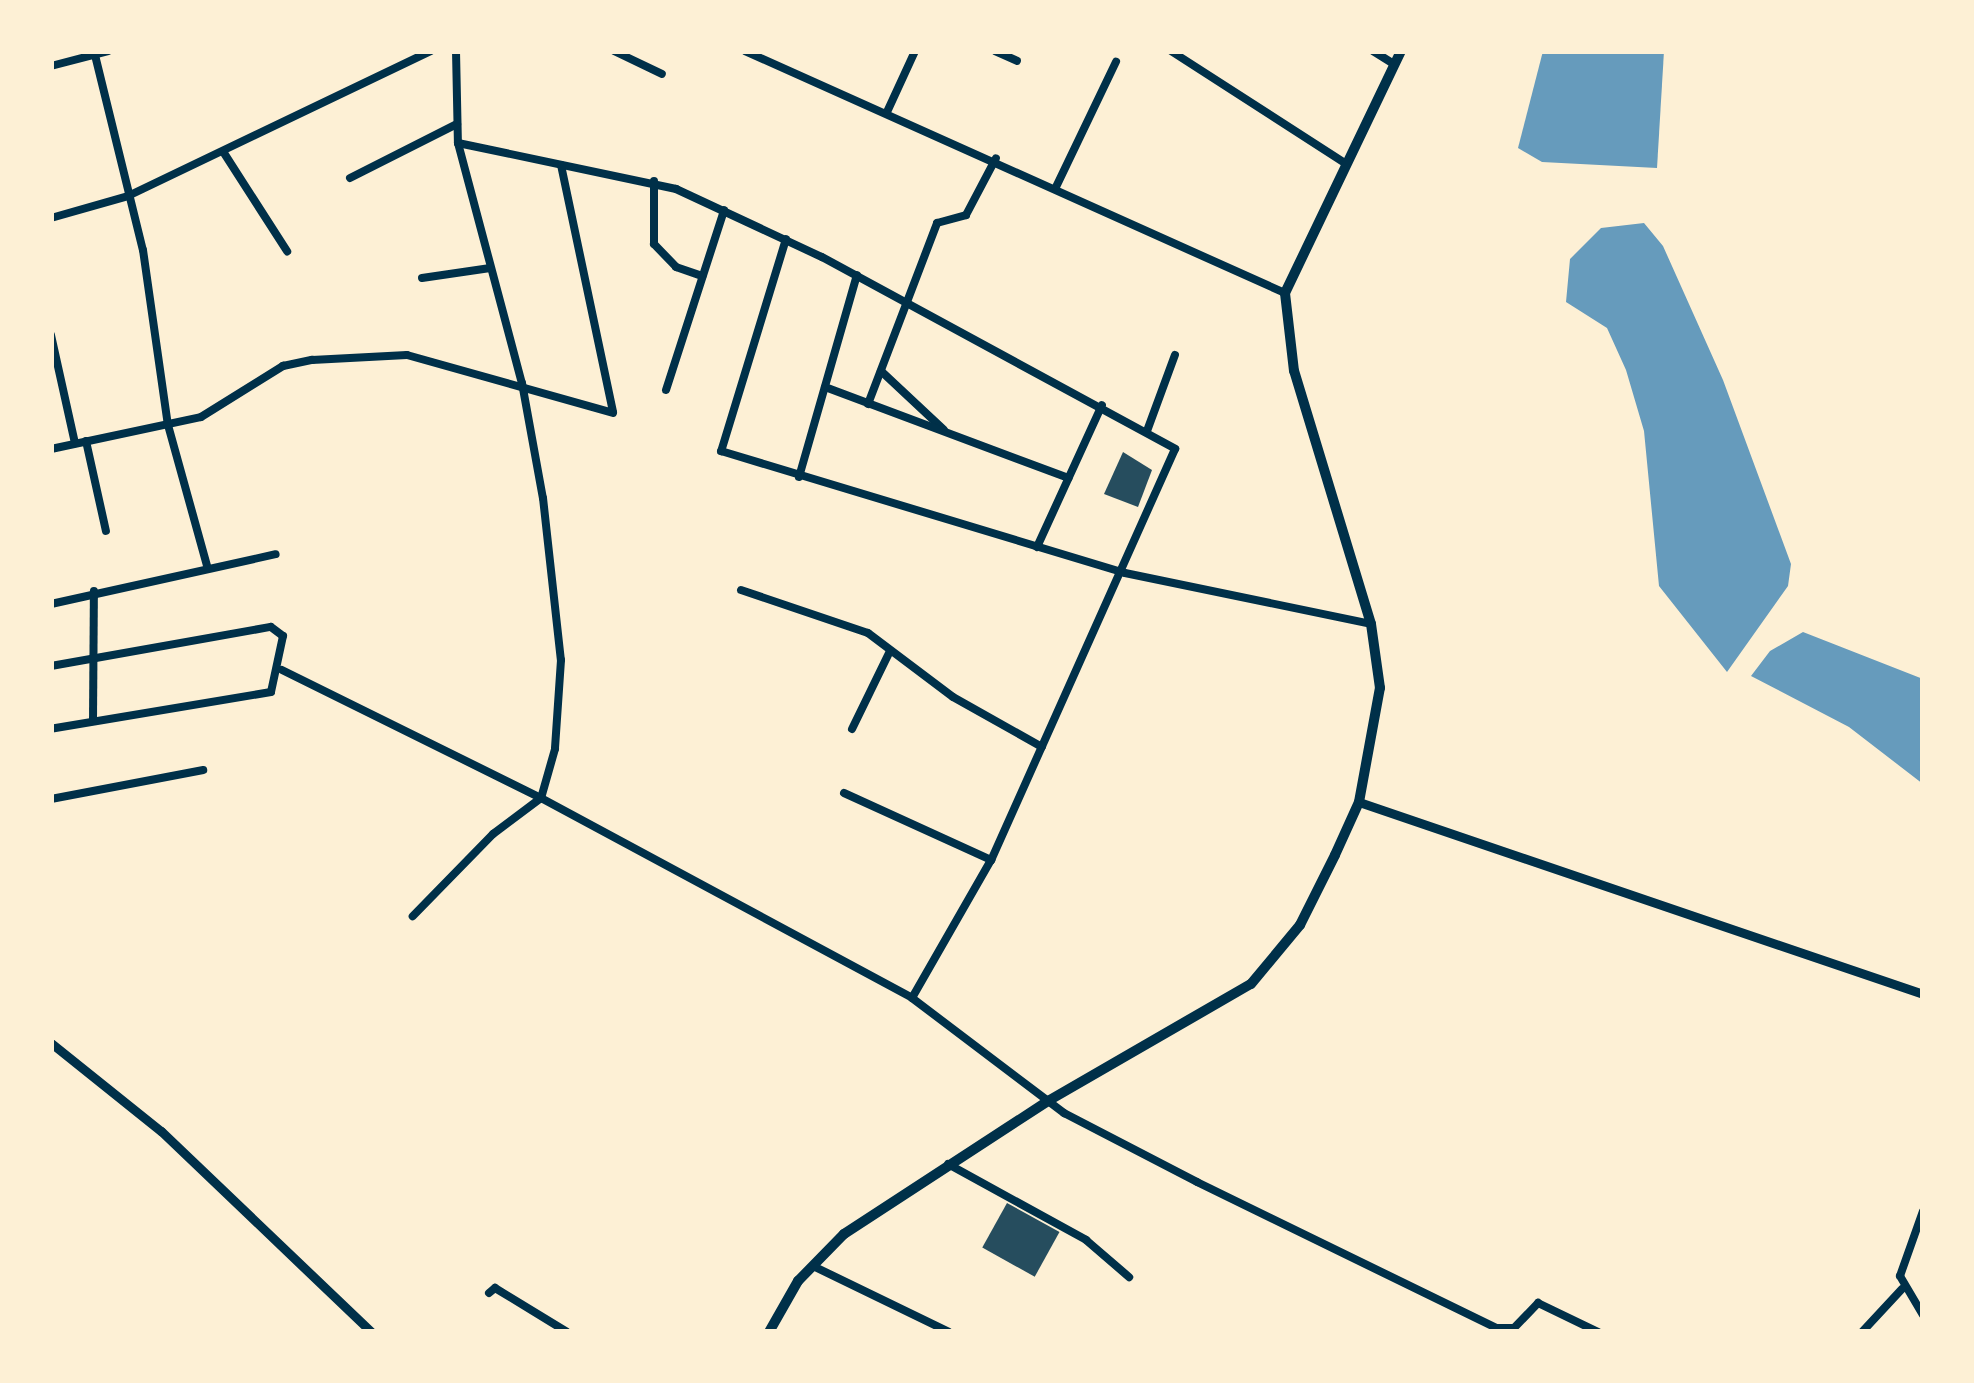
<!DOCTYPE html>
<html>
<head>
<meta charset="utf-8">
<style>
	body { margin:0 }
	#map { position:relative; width:1974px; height:1383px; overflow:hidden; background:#fdf0d5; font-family:Quicksand,sans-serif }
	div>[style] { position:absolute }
	.water>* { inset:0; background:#669bbc }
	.building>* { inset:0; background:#264d5e; transform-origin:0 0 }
	.minor>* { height:8px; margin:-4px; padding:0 4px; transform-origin:4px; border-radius:4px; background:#003049 }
	.tertiary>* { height:9px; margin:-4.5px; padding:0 4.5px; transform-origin:4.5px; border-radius:4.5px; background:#003049 }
	.primary>* { height:10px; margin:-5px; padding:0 5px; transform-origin:5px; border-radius:5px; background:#003049 }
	span { translate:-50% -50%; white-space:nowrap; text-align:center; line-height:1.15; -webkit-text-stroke:9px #fdf0d5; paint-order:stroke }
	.frame { position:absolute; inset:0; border:54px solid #fdf0d5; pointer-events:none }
</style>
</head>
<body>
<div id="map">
	<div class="water">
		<i style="clip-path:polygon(1543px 51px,1664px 51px,1657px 168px,1542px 162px,1518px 148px)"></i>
		<i style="clip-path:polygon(1644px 223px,1663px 246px,1723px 380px,1791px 564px,1788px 586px,1727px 672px,1659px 586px,1644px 431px,1626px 370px,1607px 328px,1566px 302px,1570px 259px,1601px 228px)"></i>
		<i style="clip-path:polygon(1803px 632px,1923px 679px,1923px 784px,1849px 727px,1751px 676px,1770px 651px)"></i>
	</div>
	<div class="building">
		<i style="clip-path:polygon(1123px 452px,1152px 470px,1138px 507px,1104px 494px)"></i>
		<i style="left:1007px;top:1203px;width:60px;height:51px;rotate:29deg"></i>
	</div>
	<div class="minor">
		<i style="left:94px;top:51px;width:205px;rotate:76.2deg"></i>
		<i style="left:143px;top:250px;width:177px;rotate:81.9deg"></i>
		<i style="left:168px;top:425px;width:149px;rotate:74.5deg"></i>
		<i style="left:456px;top:51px;width:92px;rotate:88.8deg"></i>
		<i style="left:458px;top:143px;width:248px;rotate:75.1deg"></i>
		<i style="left:522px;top:383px;width:117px;rotate:79.7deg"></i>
		<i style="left:543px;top:498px;width:163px;rotate:83.7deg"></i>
		<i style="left:561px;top:660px;width:89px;rotate:93.9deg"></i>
		<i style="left:555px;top:749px;width:51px;rotate:105.9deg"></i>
		<i style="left:541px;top:798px;width:421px;rotate:28.3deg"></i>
		<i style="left:912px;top:998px;width:191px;rotate:37.1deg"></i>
		<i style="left:1064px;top:1113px;width:150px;rotate:27.4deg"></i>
		<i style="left:1197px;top:1182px;width:334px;rotate:26deg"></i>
		<i style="left:1497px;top:1328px;width:17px"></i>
		<i style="left:1514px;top:1328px;width:35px;rotate:-46deg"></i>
		<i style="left:1538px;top:1303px;width:67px;rotate:25.8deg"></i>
		<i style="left:614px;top:51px;width:53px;rotate:25.6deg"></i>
		<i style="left:745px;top:51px;width:592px;rotate:24.14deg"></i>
		<i style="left:995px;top:51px;width:24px;rotate:24deg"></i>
		<i style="left:1171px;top:51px;width:207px;rotate:32.8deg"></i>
		<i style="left:1373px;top:51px;width:25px;rotate:32deg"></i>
		<i style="left:51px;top:66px;width:59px;rotate:-14.7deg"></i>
		<i style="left:887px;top:112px;width:67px;rotate:-65.3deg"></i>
		<i style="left:458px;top:143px;width:223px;rotate:11.9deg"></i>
		<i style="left:676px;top:189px;width:161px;rotate:25deg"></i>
		<i style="left:822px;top:257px;width:402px;rotate:28.5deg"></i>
		<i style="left:1175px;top:449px;width:450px;rotate:114.1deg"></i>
		<i style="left:991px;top:860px;width:159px;rotate:119.8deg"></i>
		<i style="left:224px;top:153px;width:117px;rotate:57.3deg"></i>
		<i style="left:561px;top:165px;width:252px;rotate:78.1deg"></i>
		<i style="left:350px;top:178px;width:120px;rotate:-26.8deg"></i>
		<i style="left:654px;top:181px;width:63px;rotate:90deg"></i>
		<i style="left:654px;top:244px;width:32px;rotate:46deg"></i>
		<i style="left:676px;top:267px;width:28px;rotate:19deg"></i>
		<i style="left:1056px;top:187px;width:139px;rotate:-64.4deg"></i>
		<i style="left:51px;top:218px;width:80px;rotate:-15.9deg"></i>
		<i style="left:128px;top:196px;width:336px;rotate:-25.6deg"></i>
		<i style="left:786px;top:239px;width:222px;rotate:107deg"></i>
		<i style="left:721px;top:451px;width:422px;rotate:16.8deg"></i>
		<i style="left:1125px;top:573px;width:251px;rotate:11.7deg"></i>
		<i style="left:422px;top:278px;width:69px;rotate:-8.4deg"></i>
		<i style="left:51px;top:335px;width:111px;rotate:77.5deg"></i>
		<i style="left:881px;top:371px;width:86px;rotate:43.1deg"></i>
		<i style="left:825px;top:387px;width:260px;rotate:20.5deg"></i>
		<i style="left:666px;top:390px;width:189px;rotate:-72.1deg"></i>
		<i style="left:868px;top:404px;width:194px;rotate:-69.1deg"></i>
		<i style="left:937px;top:223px;width:30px;rotate:-15deg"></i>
		<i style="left:966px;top:215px;width:64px;rotate:-62.2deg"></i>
		<i style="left:1147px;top:431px;width:81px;rotate:-69.8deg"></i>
		<i style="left:86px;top:441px;width:92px;rotate:77.5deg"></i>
		<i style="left:51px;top:449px;width:153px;rotate:-12deg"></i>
		<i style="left:201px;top:417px;width:97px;rotate:-31.9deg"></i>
		<i style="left:283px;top:366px;width:30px;rotate:-12deg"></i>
		<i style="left:312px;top:360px;width:95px;rotate:-3deg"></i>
		<i style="left:407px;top:355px;width:214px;rotate:15.7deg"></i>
		<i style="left:799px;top:477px;width:210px;rotate:-74deg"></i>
		<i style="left:1037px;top:547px;width:156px;rotate:-65.4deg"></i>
		<i style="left:741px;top:590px;width:134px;rotate:18.7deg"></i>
		<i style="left:868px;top:633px;width:106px;rotate:37deg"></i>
		<i style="left:953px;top:697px;width:102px;rotate:29.3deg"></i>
		<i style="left:51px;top:604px;width:230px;rotate:-12.5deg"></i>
		<i style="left:51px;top:666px;width:223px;rotate:-10.1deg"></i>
		<i style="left:271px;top:627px;width:15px;rotate:37deg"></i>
		<i style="left:283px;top:636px;width:57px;rotate:102.1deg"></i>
		<i style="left:271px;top:692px;width:223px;rotate:170.5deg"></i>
		<i style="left:282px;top:670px;width:289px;rotate:26.3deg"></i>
		<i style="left:541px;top:798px;width:60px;rotate:143.1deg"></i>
		<i style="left:493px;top:834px;width:115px;rotate:134.3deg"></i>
		<i style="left:93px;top:721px;width:130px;rotate:-89.6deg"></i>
		<i style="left:852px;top:729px;width:85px;rotate:-64deg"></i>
		<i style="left:844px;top:793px;width:162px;rotate:24.5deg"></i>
		<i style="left:51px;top:799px;width:155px;rotate:-10.8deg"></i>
		<i style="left:948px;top:1164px;width:158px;rotate:28.8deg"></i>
		<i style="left:1086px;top:1240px;width:57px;rotate:40.7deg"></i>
		<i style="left:1923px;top:1211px;width:69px;rotate:109.5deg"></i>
		<i style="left:1900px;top:1276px;width:45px;rotate:59.5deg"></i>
		<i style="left:813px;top:1266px;width:151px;rotate:25.9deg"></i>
		<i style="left:489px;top:1293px;width:8px;rotate:-40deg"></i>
		<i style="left:495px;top:1288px;width:84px;rotate:31.4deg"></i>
		<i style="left:1862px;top:1332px;width:59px;rotate:-47.1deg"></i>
	</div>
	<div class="tertiary">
		<i style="left:1359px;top:802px;width:596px;rotate:18.8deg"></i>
		<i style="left:51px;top:1043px;width:141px;rotate:38.7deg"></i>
		<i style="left:161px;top:1131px;width:291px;rotate:43.7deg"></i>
	</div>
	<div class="primary">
		<i style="left:769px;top:1332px;width:59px;rotate:-60.4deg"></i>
		<i style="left:798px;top:1281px;width:66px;rotate:-45.6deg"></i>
		<i style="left:844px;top:1234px;width:244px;rotate:-33.1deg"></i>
		<i style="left:1048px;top:1101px;width:234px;rotate:-30deg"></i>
		<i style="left:1251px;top:984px;width:77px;rotate:-50.3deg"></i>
		<i style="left:1300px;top:925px;width:78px;rotate:-63.4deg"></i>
		<i style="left:1335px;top:855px;width:58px;rotate:-65.6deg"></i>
		<i style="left:1359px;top:802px;width:116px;rotate:-79.6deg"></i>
		<i style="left:1380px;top:688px;width:65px;rotate:-98deg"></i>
		<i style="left:1371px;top:624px;width:264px;rotate:-106.9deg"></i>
		<i style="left:1294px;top:371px;width:79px;rotate:-96.6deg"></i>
		<i style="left:1285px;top:293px;width:268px;rotate:-64.4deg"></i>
	</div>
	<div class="frame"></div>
</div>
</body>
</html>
